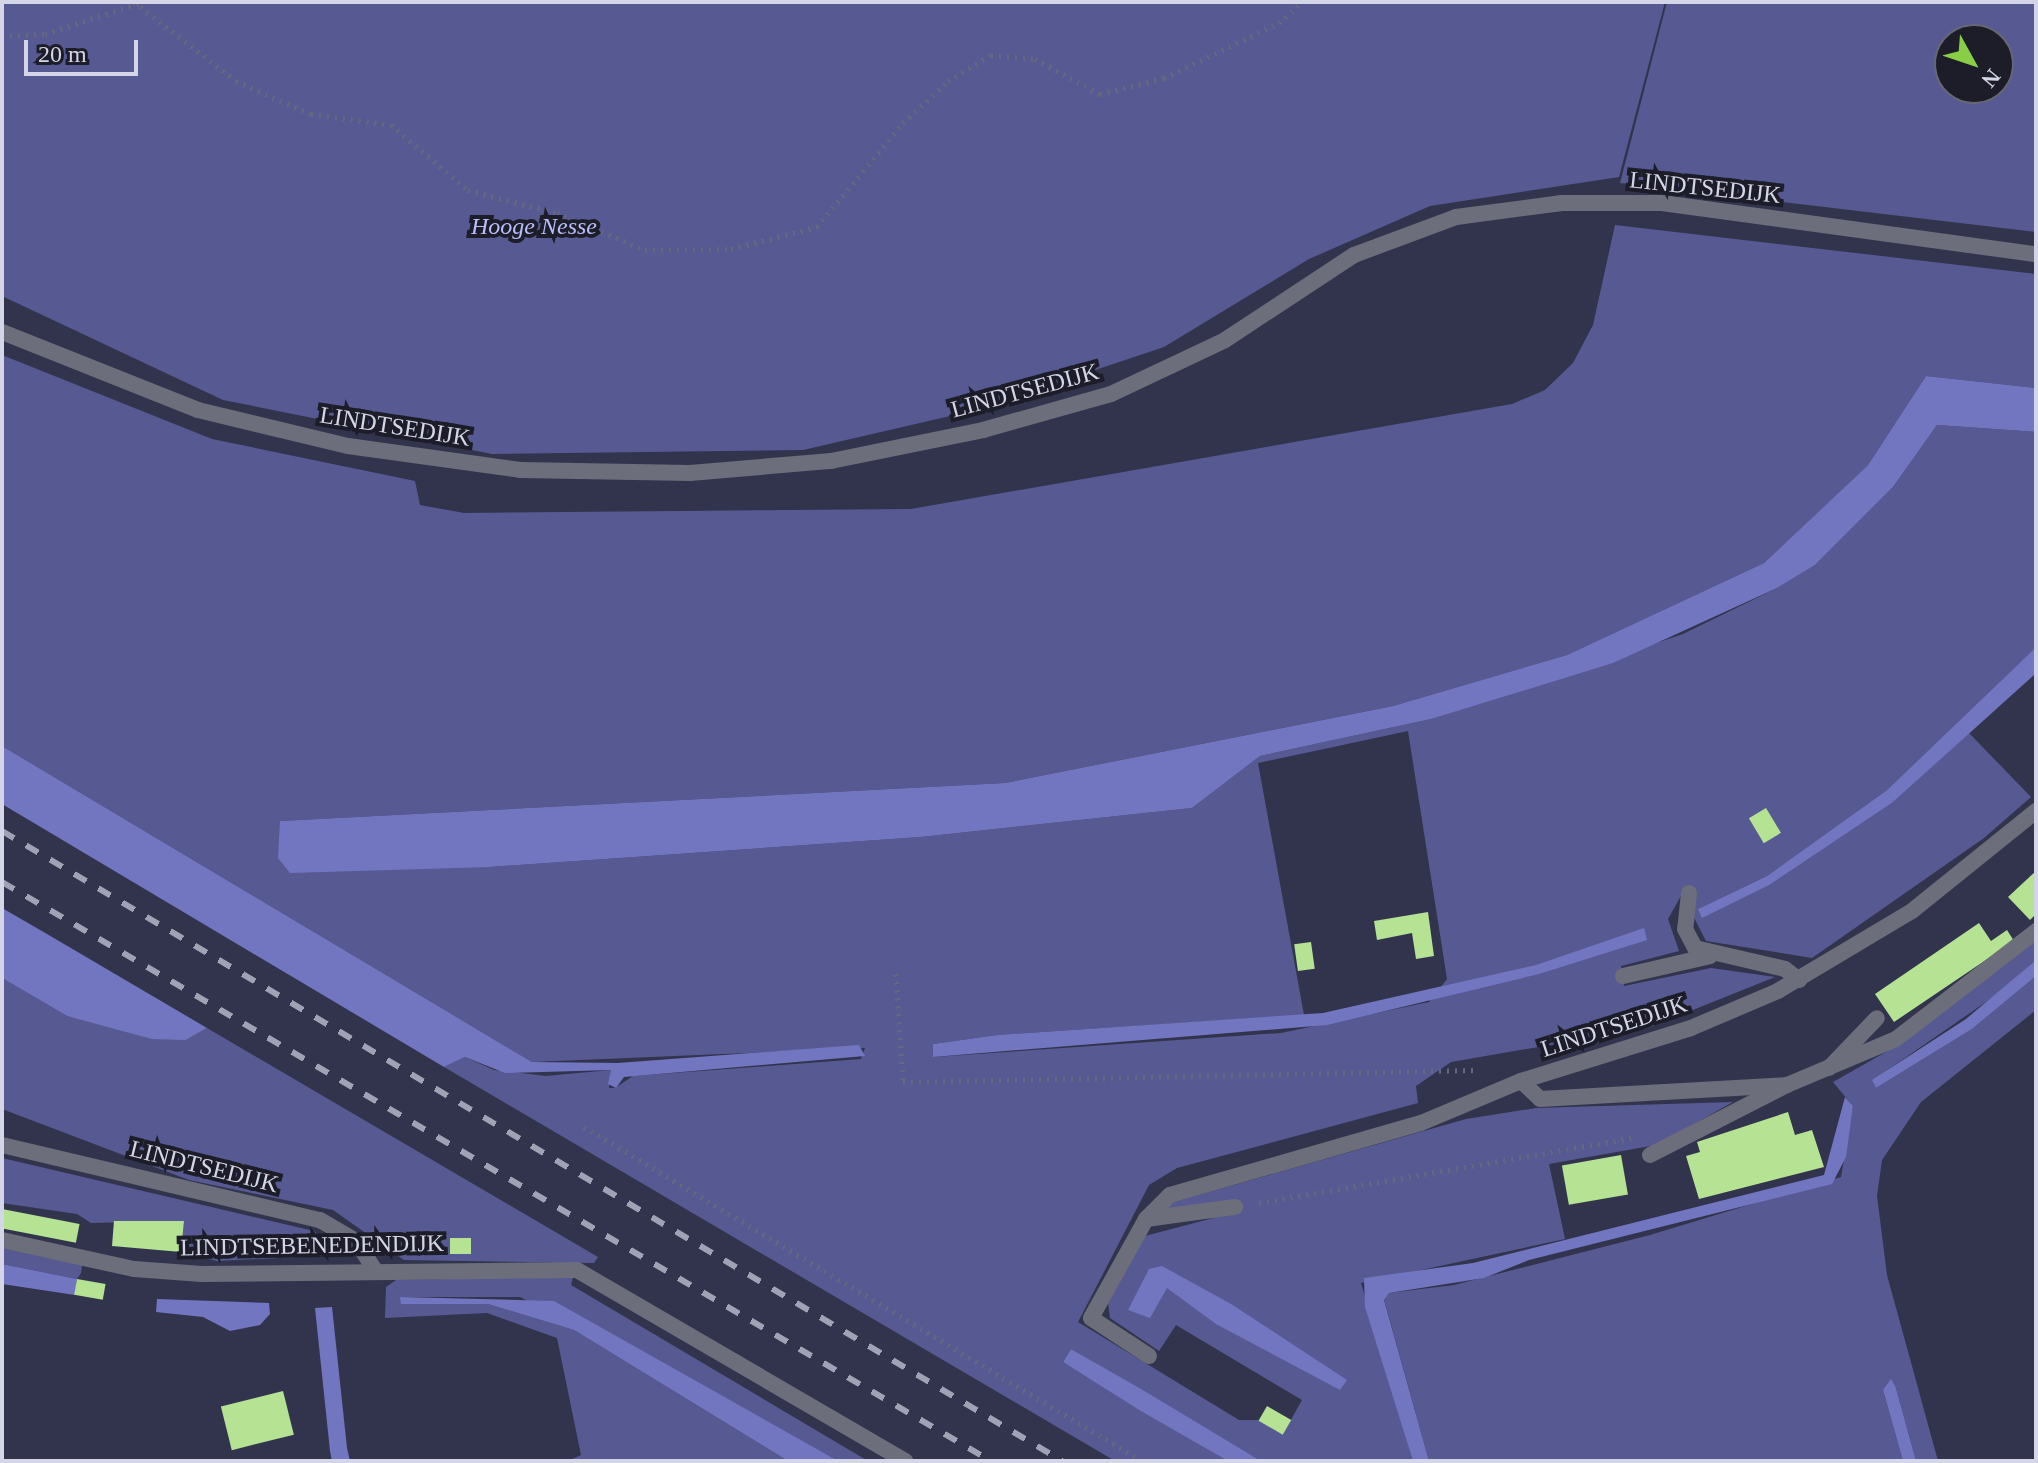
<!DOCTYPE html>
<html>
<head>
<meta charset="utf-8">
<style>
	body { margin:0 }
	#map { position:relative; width:2038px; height:1463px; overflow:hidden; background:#32344e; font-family:Georgia,serif }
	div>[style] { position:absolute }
	.green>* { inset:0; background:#575a92 }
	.water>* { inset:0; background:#7276c1 }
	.building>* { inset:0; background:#b5e293; transform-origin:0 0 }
	.path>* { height:5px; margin-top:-2.5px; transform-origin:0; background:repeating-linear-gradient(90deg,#65677e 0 2px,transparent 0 8px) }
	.service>* { height:16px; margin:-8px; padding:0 8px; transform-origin:8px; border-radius:8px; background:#6c6e7b }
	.minor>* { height:16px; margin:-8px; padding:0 8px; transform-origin:8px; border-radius:8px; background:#6c6e7b }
	.tertiary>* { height:16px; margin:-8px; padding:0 8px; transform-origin:8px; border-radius:8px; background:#6c6e7b }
	.rail>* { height:6px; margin-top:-3px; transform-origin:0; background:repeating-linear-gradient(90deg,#a0a2b6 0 14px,transparent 0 28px) }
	span { translate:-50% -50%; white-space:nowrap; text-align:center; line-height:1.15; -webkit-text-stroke:8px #1c1d29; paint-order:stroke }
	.street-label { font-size:24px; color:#d4d6e7 }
	.park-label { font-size:24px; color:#b8befb; font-style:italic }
	.frame { position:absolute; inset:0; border:4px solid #d4d6e7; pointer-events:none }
	.north { position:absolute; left:1934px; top:24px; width:80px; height:80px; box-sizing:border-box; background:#1c1d29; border:2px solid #666775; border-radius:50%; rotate:130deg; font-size:22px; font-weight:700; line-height:32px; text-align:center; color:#d4d6e7 }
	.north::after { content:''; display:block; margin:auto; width:28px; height:36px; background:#8ace48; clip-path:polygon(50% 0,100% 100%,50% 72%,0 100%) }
	.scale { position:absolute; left:24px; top:40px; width:114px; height:36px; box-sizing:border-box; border:4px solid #d4d6e7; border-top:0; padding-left:10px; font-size:24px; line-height:28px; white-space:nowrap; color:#d4d6e7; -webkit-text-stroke:6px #1c1d29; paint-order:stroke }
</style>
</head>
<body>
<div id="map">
	<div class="green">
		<i style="clip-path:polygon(2px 2px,1665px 2px,1619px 177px,1430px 206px,1309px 259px,1164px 347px,976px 410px,803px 450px,492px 454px,223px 400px,2px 296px)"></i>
		<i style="clip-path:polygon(evenodd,1667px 2px,2036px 2px,2036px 232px,1620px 183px,1667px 2px,1950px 40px,1998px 40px,1998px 88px,1950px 88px,1950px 40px)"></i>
		<i style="clip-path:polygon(evenodd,1615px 225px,2036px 274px,2036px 388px,1926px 376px,1868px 465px,1764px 563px,1567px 655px,1393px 706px,1005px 783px,280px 821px,489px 867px,921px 837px,1192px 808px,1260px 756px,1431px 719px,1683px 634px,1777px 588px,1815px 565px,1893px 487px,1937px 425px,2036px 432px,2036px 647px,1887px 790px,1767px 876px,1698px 909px,1771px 884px,1892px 803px,1969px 733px,2031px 797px,1984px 838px,1812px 958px,1706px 941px,1682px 894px,1668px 919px,1679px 951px,1621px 966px,1624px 986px,1711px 968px,1775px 977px,1648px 1028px,1451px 1062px,1416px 1086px,1418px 1103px,1177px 1168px,1149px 1185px,1078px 1322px,1239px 1420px,1258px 1420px,1283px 1434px,1302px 1400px,1176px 1325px,1159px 1351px,1110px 1318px,1108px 1302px,1145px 1236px,1236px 1212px,1166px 1209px,1174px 1202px,1466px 1119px,1536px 1108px,1733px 1102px,1656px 1145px,1549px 1164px,1565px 1239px,1361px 1283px,1413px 1461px,1261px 1461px,1071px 1349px,1063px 1362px,1228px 1461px,1115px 1461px,444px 1067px,465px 1057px,494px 1070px,546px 1076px,611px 1070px,609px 1088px,615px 1088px,633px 1076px,861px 1059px,865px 1048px,532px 1062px,2px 746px,2px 355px,212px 439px,415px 481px,420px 505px,464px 513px,911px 509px,1512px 404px,1545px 390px,1573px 363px,1593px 325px,1615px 225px,1408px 731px,1447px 979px,1429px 1002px,1281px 1033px,934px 1057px,933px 1044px,997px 1035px,1304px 1015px,1258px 763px,1408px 731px)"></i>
		<i style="clip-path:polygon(2036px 939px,2036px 960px,1996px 995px,1873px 1080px,1876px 1088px,1972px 1029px,2036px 976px,2036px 1010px,1921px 1102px,1882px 1160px,1877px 1196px,1887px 1275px,1938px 1461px,1916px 1461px,1896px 1388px,1883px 1390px,1903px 1461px,1429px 1461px,1384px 1299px,1389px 1293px,1454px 1285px,1650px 1235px,1841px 1177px,1853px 1106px,1833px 1082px,1900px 1044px)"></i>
		<i style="clip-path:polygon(2px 978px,67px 1016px,186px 1040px,207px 1028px,598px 1257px,594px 1263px,404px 1260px,333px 1210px,189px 1180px,2px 1109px)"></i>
		<i style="clip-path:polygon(2px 1158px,314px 1231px,341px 1255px,217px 1261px,181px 1252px,184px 1221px,91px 1223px,77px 1214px,2px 1203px)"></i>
		<i style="clip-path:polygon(2px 1248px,82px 1265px,81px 1273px,77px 1279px,2px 1264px)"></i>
		<i style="clip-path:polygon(573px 1277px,571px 1285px,868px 1461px,838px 1461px,520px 1297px,401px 1297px,401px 1304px,488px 1304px,574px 1330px,788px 1461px,568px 1461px,581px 1455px,557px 1338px,487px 1313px,385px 1318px,386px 1287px,396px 1280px)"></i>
	</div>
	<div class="water">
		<i style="clip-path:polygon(1926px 376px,2036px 388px,2036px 432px,1937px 425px,1893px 487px,1815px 565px,1777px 588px,1613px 663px,1431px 719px,1260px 756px,1192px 808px,921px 837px,489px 867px,290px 873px,278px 858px,280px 821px,1005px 783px,1393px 706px,1567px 655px,1764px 563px,1868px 465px)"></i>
		<i style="clip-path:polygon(2036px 647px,2034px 675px,1892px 803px,1771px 884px,1702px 918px,1698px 909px,1767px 876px,1887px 790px)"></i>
		<i style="clip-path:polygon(2px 746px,532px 1062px,618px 1063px,859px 1045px,865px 1056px,624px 1077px,616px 1088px,608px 1084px,611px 1070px,505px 1073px,465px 1057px,444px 1067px,2px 804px)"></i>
		<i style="clip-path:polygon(2px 908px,47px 934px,207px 1028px,186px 1040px,152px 1039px,67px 1016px,2px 978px)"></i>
		<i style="clip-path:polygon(1644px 928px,1647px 940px,1539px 974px,1327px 1025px,933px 1057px,933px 1044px,997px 1035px,1323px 1013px,1536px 965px)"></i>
		<i style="clip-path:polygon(2036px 960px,2036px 976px,1972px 1029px,1876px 1088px,1872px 1080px,1966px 1019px)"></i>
		<i style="clip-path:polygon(1845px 1097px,1853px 1106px,1846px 1157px,1832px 1184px,1529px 1260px,1484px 1278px,1389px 1293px,1384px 1300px,1429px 1461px,1413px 1461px,1365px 1307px,1364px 1278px,1473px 1263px,1824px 1175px)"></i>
		<i style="clip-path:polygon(2px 1264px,77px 1279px,75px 1295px,2px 1284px)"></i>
		<i style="clip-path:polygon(1162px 1266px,1231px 1304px,1347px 1380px,1340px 1390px,1216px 1324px,1167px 1288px,1150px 1318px,1128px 1310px,1149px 1269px)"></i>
		<i style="clip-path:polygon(400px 1297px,554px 1301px,838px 1461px,788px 1461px,574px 1330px,488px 1304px,401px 1304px)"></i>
		<i style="clip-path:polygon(157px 1299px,269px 1303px,270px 1314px,260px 1325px,230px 1331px,203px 1317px,156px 1312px)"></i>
		<i style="clip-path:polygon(332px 1307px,347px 1448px,350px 1461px,332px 1461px,330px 1451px,315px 1308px)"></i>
		<i style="clip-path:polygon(1071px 1349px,1141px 1389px,1261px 1461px,1228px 1461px,1141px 1411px,1063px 1362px)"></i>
		<i style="clip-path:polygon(1891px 1379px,1896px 1388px,1916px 1461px,1903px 1461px,1883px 1390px)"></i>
	</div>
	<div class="building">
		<i style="left:1766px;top:808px;width:29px;height:20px;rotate:59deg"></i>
		<i style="clip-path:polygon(2036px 871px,2036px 914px,2030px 920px,2008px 897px)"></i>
		<i style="clip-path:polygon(1428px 912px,1434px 956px,1416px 959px,1412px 933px,1377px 940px,1374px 921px)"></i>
		<i style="clip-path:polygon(1979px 923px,1991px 941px,2007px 930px,2014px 941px,1894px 1022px,1875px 994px)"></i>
		<i style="left:1311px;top:942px;width:27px;height:17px;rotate:82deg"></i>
		<i style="clip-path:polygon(1788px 1112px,1795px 1135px,1812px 1130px,1824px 1167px,1699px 1199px,1686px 1156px,1700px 1152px,1697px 1142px)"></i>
		<i style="left:1621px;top:1155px;width:40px;height:60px;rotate:80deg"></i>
		<i style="left:2px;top:1209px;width:79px;height:19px;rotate:11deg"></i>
		<i style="clip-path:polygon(114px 1221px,184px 1221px,181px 1252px,112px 1246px)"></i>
		<i style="left:450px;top:1238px;width:21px;height:16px"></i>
		<i style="left:77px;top:1279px;width:29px;height:16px;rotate:10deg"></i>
		<i style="left:283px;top:1391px;width:45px;height:64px;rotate:76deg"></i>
		<i style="left:1267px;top:1406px;width:28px;height:17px;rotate:30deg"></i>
	</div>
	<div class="path">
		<i style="left:134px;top:2px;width:129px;rotate:37.8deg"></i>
		<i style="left:236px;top:81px;width:82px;rotate:23.7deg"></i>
		<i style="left:311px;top:114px;width:81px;rotate:7.8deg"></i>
		<i style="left:391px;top:125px;width:101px;rotate:40.2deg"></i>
		<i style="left:468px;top:190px;width:92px;rotate:14.5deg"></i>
		<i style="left:557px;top:213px;width:95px;rotate:22.8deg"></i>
		<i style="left:645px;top:250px;width:86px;rotate:-0.7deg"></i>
		<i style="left:731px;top:249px;width:89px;rotate:-14.3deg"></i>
		<i style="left:817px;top:227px;width:135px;rotate:-50.4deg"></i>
		<i style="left:903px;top:123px;width:62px;rotate:-43deg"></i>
		<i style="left:948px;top:81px;width:50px;rotate:-31.2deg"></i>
		<i style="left:991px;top:55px;width:44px;rotate:5.2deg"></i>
		<i style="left:1035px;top:59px;width:74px;rotate:28.3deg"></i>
		<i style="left:1100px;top:94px;width:66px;rotate:-14deg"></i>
		<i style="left:1164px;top:78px;width:127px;rotate:-25.6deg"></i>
		<i style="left:1279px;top:23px;width:31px;rotate:-42deg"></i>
		<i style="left:2px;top:36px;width:43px;rotate:-2.7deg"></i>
		<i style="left:45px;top:34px;width:103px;rotate:-18.1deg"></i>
		<i style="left:896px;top:974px;width:108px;rotate:86.3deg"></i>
		<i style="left:903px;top:1082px;width:571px;rotate:-1.2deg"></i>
		<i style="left:584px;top:1127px;width:650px;rotate:30.9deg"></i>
		<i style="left:1259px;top:1203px;width:378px;rotate:-9.9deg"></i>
	</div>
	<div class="service">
		<i style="left:1689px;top:893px;width:36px;rotate:96deg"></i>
		<i style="left:1685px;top:929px;width:21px;rotate:62deg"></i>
		<i style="left:1695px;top:948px;width:92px;rotate:13.1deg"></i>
		<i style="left:1785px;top:969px;width:18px;rotate:38deg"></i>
		<i style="left:1623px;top:976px;width:89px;rotate:-12.9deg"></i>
		<i style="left:1829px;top:1068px;width:69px;rotate:-46.2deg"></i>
		<i style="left:1650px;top:1155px;width:154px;rotate:-27.1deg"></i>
		<i style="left:1146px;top:1219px;width:90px;rotate:-7.7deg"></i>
		<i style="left:577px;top:1270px;width:380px;rotate:30.2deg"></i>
		<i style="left:1149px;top:1356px;width:69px;rotate:-146.8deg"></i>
		<i style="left:1091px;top:1318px;width:113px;rotate:-60.9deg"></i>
		<i style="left:1146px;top:1219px;width:34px;rotate:-45deg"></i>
		<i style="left:1170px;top:1195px;width:261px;rotate:-16deg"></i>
		<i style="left:1421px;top:1123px;width:108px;rotate:-22.8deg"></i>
	</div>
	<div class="minor">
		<i style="left:2036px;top:811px;width:159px;rotate:141.1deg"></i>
		<i style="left:1912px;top:911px;width:156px;rotate:149.2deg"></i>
		<i style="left:1778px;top:991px;width:95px;rotate:157deg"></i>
		<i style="left:1691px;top:1028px;width:178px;rotate:162.7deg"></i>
		<i style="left:1521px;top:1081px;width:26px;rotate:43deg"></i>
		<i style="left:1540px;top:1099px;width:247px;rotate:-3.2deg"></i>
		<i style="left:1787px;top:1085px;width:118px;rotate:-22.9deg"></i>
		<i style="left:1896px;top:1039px;width:177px;rotate:-37.6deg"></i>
		<i style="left:2px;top:1145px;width:327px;rotate:13.3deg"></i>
		<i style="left:320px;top:1220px;width:42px;rotate:30.3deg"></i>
		<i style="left:356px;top:1241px;width:35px;rotate:57deg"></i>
		<i style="left:2px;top:1240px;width:135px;rotate:12.4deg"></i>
		<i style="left:134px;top:1269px;width:68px;rotate:4.2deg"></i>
		<i style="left:202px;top:1274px;width:375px;rotate:-0.6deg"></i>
	</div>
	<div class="tertiary">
		<i style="left:2px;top:332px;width:211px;rotate:21.7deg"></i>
		<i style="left:198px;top:410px;width:154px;rotate:13.5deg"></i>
		<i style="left:348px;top:446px;width:174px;rotate:7.9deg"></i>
		<i style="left:520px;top:470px;width:170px;rotate:1deg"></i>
		<i style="left:690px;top:473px;width:142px;rotate:-4.9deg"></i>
		<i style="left:831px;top:461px;width:155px;rotate:-11.5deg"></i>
		<i style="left:983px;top:430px;width:133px;rotate:-15.7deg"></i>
		<i style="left:1111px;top:394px;width:126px;rotate:-25.3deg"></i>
		<i style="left:1225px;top:340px;width:154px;rotate:-33.4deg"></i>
		<i style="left:1354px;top:255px;width:109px;rotate:-20.4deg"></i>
		<i style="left:1456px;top:217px;width:107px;rotate:-7.5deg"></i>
		<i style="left:1562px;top:203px;width:100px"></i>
		<i style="left:1662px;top:203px;width:377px;rotate:7.8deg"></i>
	</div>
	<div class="rail">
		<i style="left:2px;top:831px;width:1233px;rotate:30.72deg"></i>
		<i style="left:2px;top:882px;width:1146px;rotate:30.35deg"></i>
	</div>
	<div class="street-label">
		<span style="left:1705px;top:188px;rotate:6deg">LINDTSEDIJK</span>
		<span style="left:1025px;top:391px;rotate:-15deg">LINDTSEDIJK</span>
		<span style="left:395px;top:427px;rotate:9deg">LINDTSEDIJK</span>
		<span style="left:1614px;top:1027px;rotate:-18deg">LINDTSEDIJK</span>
		<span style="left:204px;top:1167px;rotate:14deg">LINDTSEDIJK</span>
		<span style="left:312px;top:1246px;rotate:-1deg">LINDTSEBENEDENDIJK</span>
	</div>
	<div class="park-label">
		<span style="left:534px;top:227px">Hooge Nesse</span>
	</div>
	<div class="frame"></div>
	<div class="north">N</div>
	<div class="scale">20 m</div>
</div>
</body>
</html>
